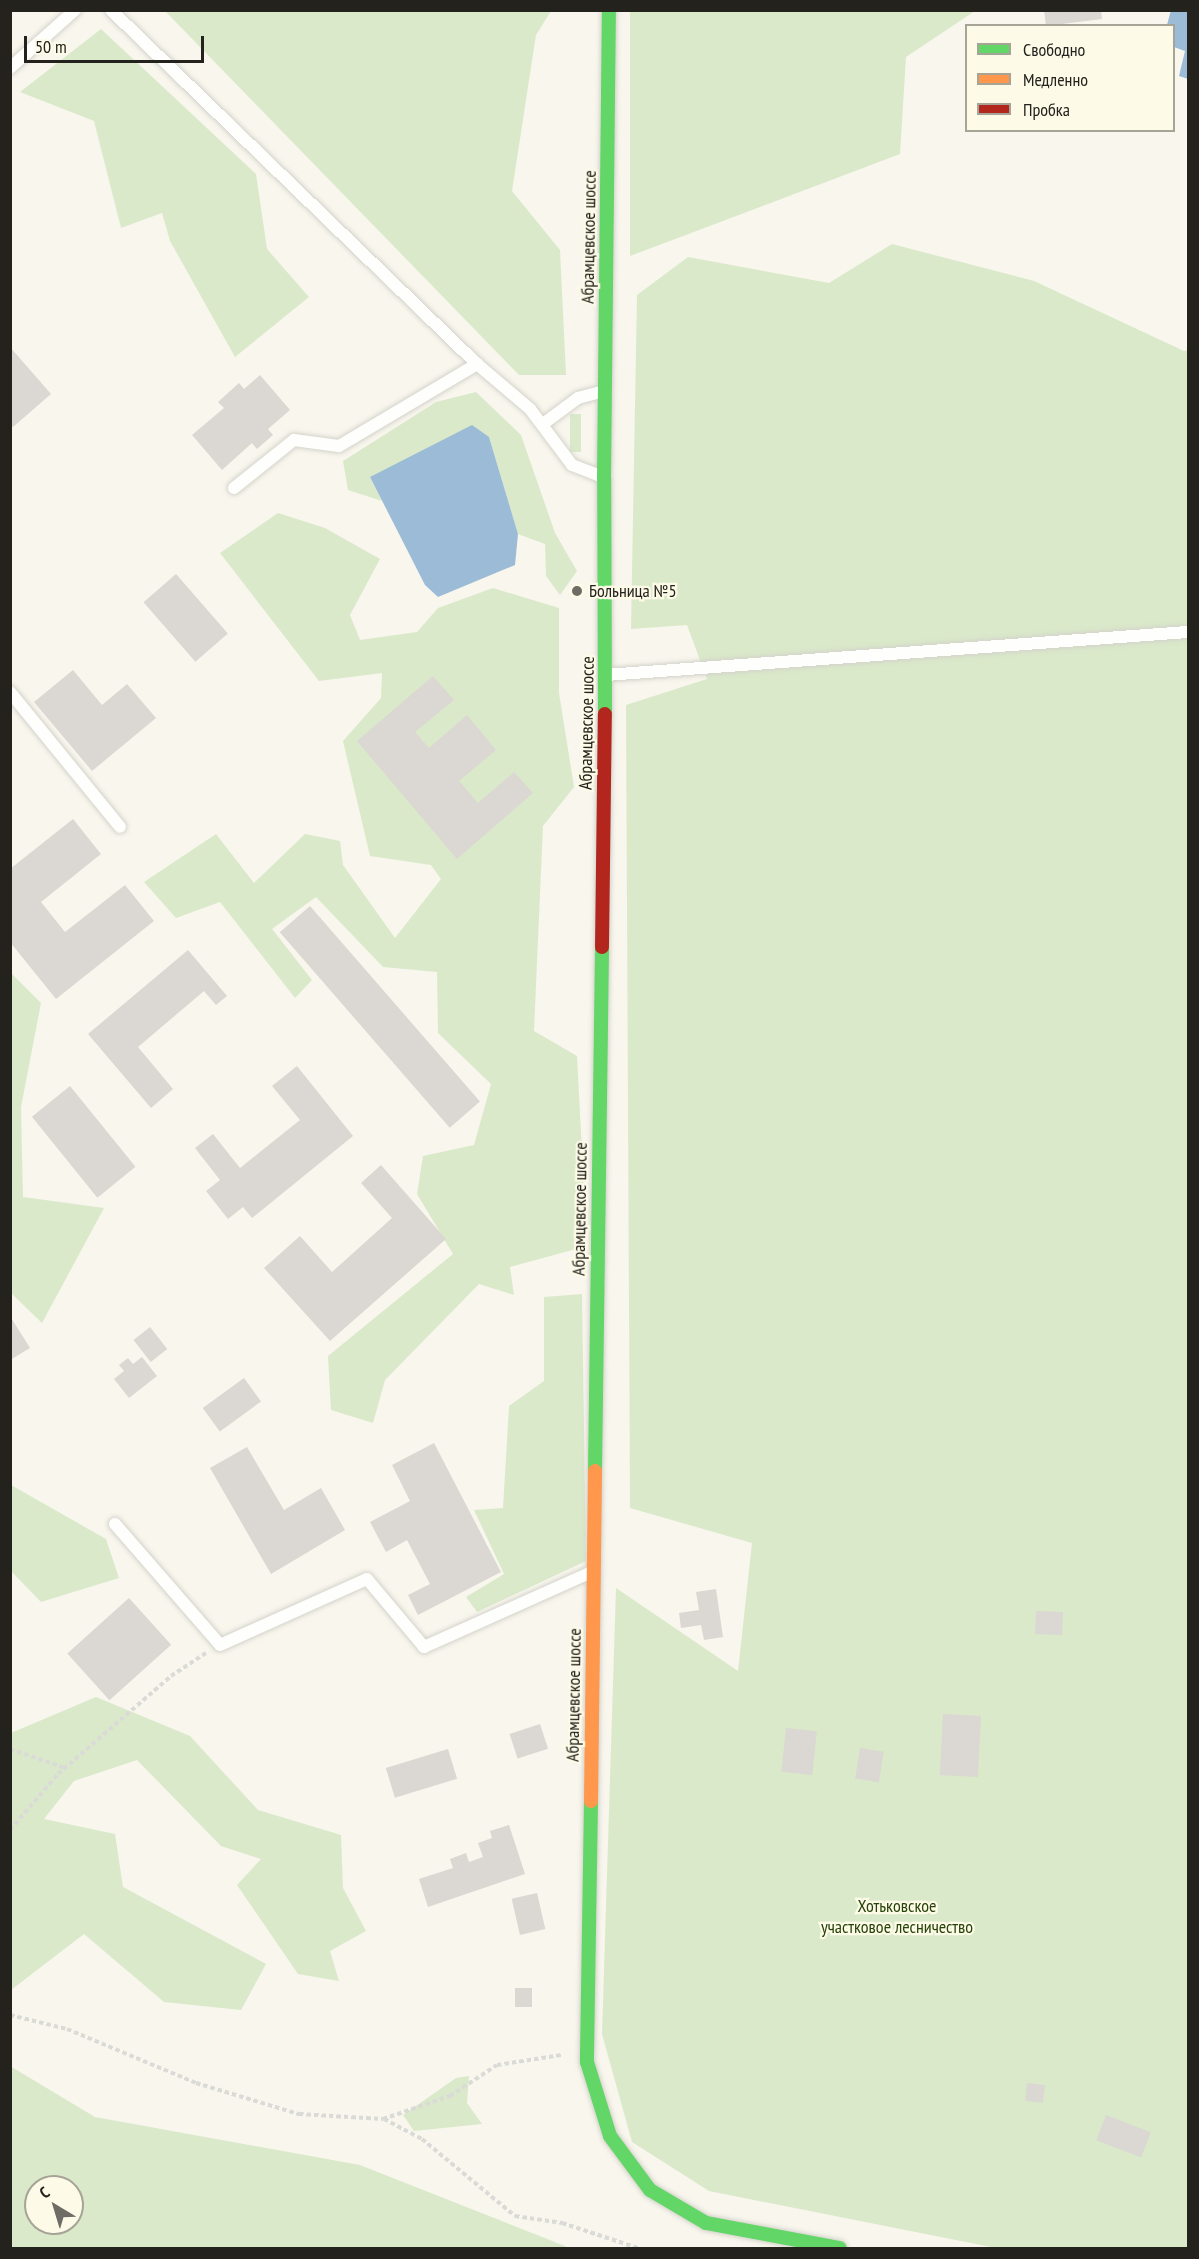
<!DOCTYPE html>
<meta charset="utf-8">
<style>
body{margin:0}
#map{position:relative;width:1199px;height:2259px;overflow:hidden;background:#f8f6ed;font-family:"PT Sans Narrow",sans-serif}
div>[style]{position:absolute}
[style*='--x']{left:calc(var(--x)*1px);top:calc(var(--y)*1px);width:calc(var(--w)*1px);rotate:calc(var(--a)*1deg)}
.green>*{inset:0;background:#dae9ca;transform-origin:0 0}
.water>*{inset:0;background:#9bbbd7}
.building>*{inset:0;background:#dbd7d2;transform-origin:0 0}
.path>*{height:4px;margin-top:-2px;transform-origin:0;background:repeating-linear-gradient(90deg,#dadad7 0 4.5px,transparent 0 7.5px)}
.roads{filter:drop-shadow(0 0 2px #d4d3cb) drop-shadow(0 0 2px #d4d3cb)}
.lane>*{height:12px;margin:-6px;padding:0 6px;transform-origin:6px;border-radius:6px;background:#fefefc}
.fast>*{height:14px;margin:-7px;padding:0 7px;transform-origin:7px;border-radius:7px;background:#63d668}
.slow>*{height:14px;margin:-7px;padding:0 7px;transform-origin:7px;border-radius:7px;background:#ff974d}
.jam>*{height:14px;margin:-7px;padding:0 7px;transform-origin:7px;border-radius:7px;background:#b3261e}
.dots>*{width:16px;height:16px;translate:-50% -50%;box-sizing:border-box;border:3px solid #fdfae8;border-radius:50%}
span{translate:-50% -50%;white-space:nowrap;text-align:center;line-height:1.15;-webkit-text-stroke:4.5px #fdfae8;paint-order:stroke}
.street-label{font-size:18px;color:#24221c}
.poi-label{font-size:18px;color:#24221c}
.left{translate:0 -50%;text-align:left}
.park-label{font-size:18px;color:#264308}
.frame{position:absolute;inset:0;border:12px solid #24221c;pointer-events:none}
.legend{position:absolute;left:965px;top:24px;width:210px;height:108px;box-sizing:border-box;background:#fdfae8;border:2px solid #a6a496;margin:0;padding:8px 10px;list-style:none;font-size:18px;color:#24221c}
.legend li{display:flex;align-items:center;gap:12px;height:30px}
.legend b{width:30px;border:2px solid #a6a496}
.north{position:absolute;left:24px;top:2175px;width:60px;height:60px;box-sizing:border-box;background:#fdfae8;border:2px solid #a6a496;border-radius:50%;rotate:322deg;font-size:16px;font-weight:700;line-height:24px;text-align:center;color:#24221c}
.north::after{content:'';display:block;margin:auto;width:21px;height:27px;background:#6e6c65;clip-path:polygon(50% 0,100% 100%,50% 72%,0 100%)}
.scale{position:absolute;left:24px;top:36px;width:180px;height:27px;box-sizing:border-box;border:3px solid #24221c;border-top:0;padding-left:8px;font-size:18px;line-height:21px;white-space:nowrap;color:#24221c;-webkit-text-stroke:4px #fdfae8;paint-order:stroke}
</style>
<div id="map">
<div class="green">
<i style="clip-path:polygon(165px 11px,551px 11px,536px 35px,512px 191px,560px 250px,566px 375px,519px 375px)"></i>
<i style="clip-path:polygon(630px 11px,630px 10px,975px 11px,906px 57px,900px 154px,630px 256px)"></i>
<i style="clip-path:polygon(101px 29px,256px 174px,267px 249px,309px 297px,235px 357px,170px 241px,162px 213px,121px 228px,94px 121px,20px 92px)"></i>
<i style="clip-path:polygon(892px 244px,1034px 281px,1184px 351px,1188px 350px,1188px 2248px,996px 2248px,709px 2191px,632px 2142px,602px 2034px,616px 1588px,738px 1671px,752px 1543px,630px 1508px,626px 705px,707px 679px,687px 625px,631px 629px,637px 295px,688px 257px,829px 283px)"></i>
<i style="clip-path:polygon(476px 392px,521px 435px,555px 533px,577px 571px,560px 595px,546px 576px,545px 544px,518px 534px,489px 437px,370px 477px,382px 501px,348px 490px,343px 461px,436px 402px)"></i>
<i style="left:570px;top:414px;width:11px;height:38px"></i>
<i style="clip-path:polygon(278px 513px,325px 528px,380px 559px,350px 615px,360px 640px,417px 632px,438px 608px,493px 588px,559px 608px,559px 693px,574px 787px,543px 826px,534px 1031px,577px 1056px,587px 1246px,510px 1267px,514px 1295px,479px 1284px,385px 1380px,373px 1423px,331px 1410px,328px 1356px,453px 1254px,417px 1194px,423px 1156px,474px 1145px,491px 1084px,438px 1033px,437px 972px,383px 967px,316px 897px,272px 929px,312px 980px,295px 998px,220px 902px,176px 918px,144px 882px,216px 834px,254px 883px,305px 834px,340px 841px,343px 865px,395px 938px,441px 879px,431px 865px,370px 856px,343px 741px,381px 698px,382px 673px,319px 681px,220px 553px)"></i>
<i style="clip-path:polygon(10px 972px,41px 1003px,21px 1107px,23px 1197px,104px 1208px,42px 1323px,11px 1293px)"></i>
<i style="clip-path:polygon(582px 1294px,586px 1561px,477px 1612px,466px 1597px,504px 1574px,474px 1510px,503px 1508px,509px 1406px,544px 1381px,544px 1297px)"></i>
<i style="clip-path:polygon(11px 1485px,106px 1539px,119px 1578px,41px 1602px,11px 1571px)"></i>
<i style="clip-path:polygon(96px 1697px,190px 1736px,258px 1810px,341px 1835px,343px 1888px,366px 1931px,330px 1951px,339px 1981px,298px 1974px,237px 1885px,261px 1859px,221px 1846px,137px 1760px,74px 1781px,44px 1819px,115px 1834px,123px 1887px,266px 1964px,241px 2010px,164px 2002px,84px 1934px,11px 1990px,11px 1733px)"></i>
<i style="clip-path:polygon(evenodd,10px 2066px,95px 2117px,360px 2165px,570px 2248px,11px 2248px,10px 2066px,36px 2187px,72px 2187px,72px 2223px,36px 2223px,36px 2187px)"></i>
<i style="clip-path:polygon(469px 2076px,467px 2103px,482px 2124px,414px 2131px,403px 2115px,456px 2078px)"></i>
</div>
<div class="water">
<i style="clip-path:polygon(1171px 10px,1188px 11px,1188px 79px,1179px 76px,1185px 51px,1174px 47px,1174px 26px,1167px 25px)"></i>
<i style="clip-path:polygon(472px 425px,489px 437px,518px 534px,515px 565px,438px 597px,425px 585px,370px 477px)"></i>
</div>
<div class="building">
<i style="clip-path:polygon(1044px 10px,1101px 10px,1102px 19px,1046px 26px)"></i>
<i style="clip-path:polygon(10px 347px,51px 394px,13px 427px,10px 424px)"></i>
<i style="clip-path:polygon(260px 375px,290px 410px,268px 429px,273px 435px,257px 449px,252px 443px,222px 470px,192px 435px,224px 408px,218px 402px,239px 383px,244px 389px)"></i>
<i style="left:176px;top:574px;width:79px;height:43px;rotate:49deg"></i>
<i style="clip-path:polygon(73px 670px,102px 705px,127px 684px,156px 718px,92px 771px,34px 702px)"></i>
<i style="clip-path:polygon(433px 676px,454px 700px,415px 732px,429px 748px,467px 715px,496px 750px,459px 781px,478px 803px,514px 772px,533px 793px,457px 859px,357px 741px)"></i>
<i style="clip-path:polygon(73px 819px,101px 854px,41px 902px,65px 932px,125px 885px,154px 921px,56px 999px,10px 942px,10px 869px)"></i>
<i style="left:310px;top:906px;width:259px;height:40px;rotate:49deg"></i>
<i style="clip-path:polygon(188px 950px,227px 996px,216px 1005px,204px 991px,138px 1047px,173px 1089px,151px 1108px,88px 1034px)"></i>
<i style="clip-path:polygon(297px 1066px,353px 1136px,252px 1218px,243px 1207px,228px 1219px,206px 1191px,220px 1180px,195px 1148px,213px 1134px,240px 1168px,300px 1120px,272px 1086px)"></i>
<i style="left:70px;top:1086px;width:104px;height:49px;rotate:51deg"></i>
<i style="clip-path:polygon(381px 1165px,446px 1239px,330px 1341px,264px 1268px,300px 1236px,332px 1272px,392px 1218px,361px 1183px)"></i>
<i style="clip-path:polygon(10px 1316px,30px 1348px,10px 1360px)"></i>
<i style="left:150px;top:1327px;width:28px;height:21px;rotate:52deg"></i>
<i style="clip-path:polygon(142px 1357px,157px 1376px,129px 1398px,114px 1379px,124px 1371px,119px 1365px,128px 1358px,133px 1364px)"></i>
<i style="left:244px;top:1378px;width:29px;height:51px;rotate:54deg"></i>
<i style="clip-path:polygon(434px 1443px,501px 1572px,418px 1615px,408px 1595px,430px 1584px,407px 1540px,386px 1552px,370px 1522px,410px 1501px,392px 1465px)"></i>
<i style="clip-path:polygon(247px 1447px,284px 1510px,321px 1488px,345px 1530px,271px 1574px,210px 1468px)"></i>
<i style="clip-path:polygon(716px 1589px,723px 1637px,704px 1640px,701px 1625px,681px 1628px,679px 1613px,699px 1610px,696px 1592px)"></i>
<i style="left:129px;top:1598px;width:63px;height:83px;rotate:48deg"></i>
<i style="left:1036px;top:1611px;width:27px;height:23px;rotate:2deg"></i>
<i style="left:943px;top:1714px;width:38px;height:61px;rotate:3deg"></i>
<i style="left:540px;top:1724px;width:26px;height:32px;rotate:72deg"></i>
<i style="left:786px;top:1728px;width:31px;height:44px;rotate:6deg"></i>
<i style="left:860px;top:1748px;width:24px;height:31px;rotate:9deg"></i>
<i style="left:448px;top:1749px;width:31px;height:65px;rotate:73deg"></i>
<i style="clip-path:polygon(509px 1825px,525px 1874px,428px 1907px,419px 1879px,453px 1868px,450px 1859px,466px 1853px,469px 1862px,483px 1857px,478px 1843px,492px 1838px,490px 1831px)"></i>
<i style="left:537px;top:1893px;width:37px;height:26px;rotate:77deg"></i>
<i style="left:515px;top:1988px;width:17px;height:19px"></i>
<i style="left:1027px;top:2083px;width:18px;height:18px;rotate:6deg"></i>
<i style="left:1106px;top:2115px;width:48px;height:27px;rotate:21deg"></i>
</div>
<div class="path">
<i style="--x:10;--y:1749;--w:58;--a:19.1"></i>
<i style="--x:10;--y:1830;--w:74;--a:-49.4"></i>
<i style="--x:58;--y:1774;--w:150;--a:-40.9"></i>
<i style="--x:171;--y:1676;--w:42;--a:-33.3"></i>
<i style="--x:10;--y:2015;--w:59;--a:13.8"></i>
<i style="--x:67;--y:2029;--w:140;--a:22.7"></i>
<i style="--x:196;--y:2083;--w:108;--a:16.8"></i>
<i style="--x:299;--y:2114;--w:84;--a:3.4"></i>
<i style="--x:383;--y:2119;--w:71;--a:-18.9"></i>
<i style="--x:450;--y:2096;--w:56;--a:-33.4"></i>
<i style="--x:497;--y:2065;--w:65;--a:-8.9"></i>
<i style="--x:384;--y:2119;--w:43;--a:27.8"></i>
<i style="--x:422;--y:2139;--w:121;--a:39.6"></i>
<i style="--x:515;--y:2216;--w:48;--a:8.5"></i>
<i style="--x:562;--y:2223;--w:80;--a:18.2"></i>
</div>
<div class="roads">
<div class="lane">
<i style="--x:111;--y:10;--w:509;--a:44.05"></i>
<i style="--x:477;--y:364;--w:70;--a:40.3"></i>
<i style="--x:530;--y:409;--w:70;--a:53.1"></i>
<i style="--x:572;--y:465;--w:33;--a:21"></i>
<i style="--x:10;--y:68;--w:87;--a:-41.7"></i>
<i style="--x:543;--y:424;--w:44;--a:-36.6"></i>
<i style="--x:578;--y:398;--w:27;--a:-15"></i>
<i style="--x:234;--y:488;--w:77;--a:-38.7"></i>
<i style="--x:294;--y:440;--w:45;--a:7.6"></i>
<i style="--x:339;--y:446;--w:161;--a:-30.7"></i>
<i style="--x:606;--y:675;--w:584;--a:-4.23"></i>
<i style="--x:10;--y:692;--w:174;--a:50.8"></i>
<i style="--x:115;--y:1524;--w:160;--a:49"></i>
<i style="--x:220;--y:1645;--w:161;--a:-24.2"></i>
<i style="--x:367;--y:1579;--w:89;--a:50"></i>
<i style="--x:424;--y:1647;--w:184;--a:-24.1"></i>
</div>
<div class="fast">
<i style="--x:605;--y:714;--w:236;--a:-90.2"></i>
<i style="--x:604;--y:478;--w:468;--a:-89.4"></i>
<i style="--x:595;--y:1471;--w:524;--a:-89.23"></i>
<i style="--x:591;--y:1801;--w:261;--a:90.9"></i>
<i style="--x:587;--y:2062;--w:77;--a:72.7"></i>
<i style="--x:610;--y:2136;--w:67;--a:53.5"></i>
<i style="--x:650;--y:2190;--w:65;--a:30.5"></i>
<i style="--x:706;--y:2223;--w:136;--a:10.6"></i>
</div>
<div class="slow">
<i style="--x:591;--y:1801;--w:330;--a:-89.3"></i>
</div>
<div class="jam">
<i style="--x:602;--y:947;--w:233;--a:-89.3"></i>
</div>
</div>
<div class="dots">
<i style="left:577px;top:591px;background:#6e6c65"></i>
</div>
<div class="street-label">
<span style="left:589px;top:237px;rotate:-89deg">Абрамцевское шоссе</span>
<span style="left:587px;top:723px;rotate:-89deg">Абрамцевское шоссе</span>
<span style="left:580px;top:1209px;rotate:-89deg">Абрамцевское шоссе</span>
<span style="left:574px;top:1695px;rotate:-89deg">Абрамцевское шоссе</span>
</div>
<div class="poi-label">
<span class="left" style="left:589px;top:591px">Больница №5</span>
</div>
<div class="park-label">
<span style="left:897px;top:1917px">Хотьковское<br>участковое лесничество</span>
</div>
<div class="frame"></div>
<ul class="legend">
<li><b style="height:8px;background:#63d668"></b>Свободно</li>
<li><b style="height:8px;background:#ff974d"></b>Медленно</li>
<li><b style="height:8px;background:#b3261e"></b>Пробка</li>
</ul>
<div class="north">С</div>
<div class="scale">50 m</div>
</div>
